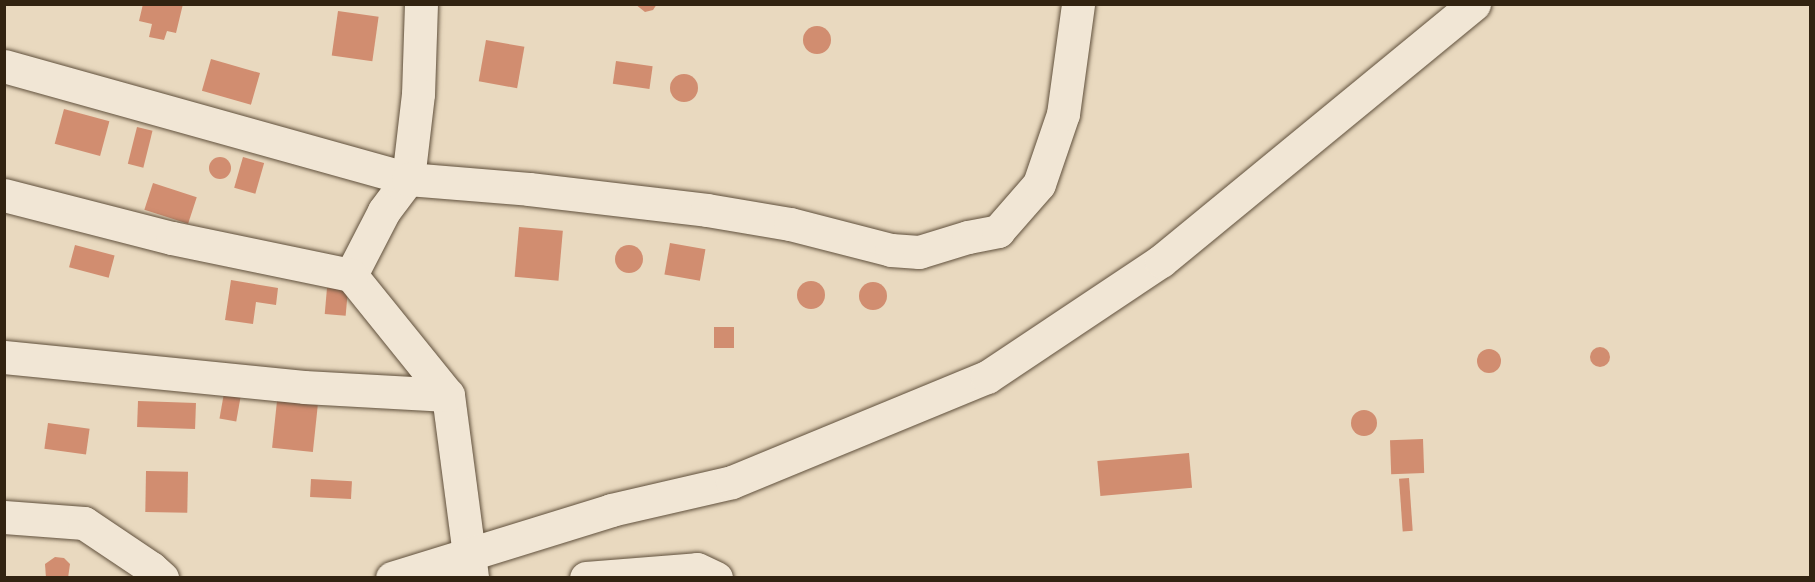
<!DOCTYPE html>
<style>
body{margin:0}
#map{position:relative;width:1815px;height:582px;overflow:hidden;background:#e9d9bf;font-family:"IM FELL English",serif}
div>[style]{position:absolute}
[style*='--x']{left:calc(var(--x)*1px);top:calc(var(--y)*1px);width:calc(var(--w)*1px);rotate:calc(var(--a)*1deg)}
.building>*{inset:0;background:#d18d70;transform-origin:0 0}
.round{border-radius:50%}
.roads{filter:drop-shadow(0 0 2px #60503c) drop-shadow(0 0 2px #60503c)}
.minor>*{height:33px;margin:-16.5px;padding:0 16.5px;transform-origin:16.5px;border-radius:16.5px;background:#f1e6d5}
span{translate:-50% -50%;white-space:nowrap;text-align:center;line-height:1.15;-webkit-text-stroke:6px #f1e6d5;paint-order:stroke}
.frame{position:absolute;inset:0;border:6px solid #322311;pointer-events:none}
</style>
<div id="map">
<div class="building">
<i style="clip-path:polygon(143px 4px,183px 4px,176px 33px,167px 31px,164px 40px,149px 37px,152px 24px,139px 21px)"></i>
<i style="clip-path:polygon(635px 4px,657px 4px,653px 10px,645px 12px)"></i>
<i style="left:338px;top:11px;width:41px;height:45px;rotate:8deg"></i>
<i class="round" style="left:803px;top:26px;width:28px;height:28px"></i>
<i style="left:486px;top:40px;width:39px;height:42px;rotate:10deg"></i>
<i style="left:211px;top:59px;width:51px;height:33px;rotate:16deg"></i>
<i style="left:616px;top:61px;width:37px;height:23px;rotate:8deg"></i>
<i class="round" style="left:670px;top:74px;width:28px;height:28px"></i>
<i style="left:64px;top:109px;width:47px;height:36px;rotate:15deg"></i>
<i style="left:137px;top:127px;width:16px;height:38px;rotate:14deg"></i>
<i class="round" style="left:209px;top:157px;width:22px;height:22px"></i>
<i style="left:243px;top:157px;width:22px;height:32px;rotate:16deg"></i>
<i style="left:153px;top:183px;width:46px;height:28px;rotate:18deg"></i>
<i style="left:519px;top:227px;width:44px;height:50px;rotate:5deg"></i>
<i style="left:670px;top:243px;width:36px;height:32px;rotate:10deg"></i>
<i style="left:75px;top:245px;width:41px;height:23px;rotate:15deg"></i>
<i class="round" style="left:615px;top:245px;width:28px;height:28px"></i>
<i style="clip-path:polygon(231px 280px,278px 288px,276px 305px,256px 302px,253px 324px,225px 320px)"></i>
<i class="round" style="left:797px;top:281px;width:28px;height:28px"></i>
<i class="round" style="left:859px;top:282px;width:28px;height:28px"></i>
<i style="left:327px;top:288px;width:21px;height:26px;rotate:5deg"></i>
<i style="left:714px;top:327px;width:20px;height:21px"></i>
<i class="round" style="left:1590px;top:347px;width:20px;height:20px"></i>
<i class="round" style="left:1477px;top:349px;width:24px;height:24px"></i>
<i style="left:224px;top:393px;width:17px;height:26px;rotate:10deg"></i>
<i style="left:138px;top:401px;width:58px;height:26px;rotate:2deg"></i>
<i style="left:277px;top:401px;width:41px;height:47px;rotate:6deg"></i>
<i class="round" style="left:1351px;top:410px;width:26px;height:26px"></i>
<i style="left:48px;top:423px;width:42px;height:26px;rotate:8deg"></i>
<i style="left:1423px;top:439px;width:34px;height:33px;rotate:88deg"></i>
<i style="left:1189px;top:453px;width:35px;height:92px;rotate:85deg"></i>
<i style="left:146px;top:471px;width:42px;height:41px;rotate:1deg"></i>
<i style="left:1409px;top:478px;width:53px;height:10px;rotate:86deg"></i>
<i style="left:311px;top:479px;width:41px;height:18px;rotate:3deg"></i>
<i style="clip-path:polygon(55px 557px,64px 558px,70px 564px,68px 578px,46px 578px,45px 564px)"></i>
</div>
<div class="roads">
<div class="minor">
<i style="--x:421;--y:4;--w:90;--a:91.9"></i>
<i style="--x:418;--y:94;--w:86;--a:96.7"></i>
<i style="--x:408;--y:179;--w:40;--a:127"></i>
<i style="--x:384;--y:211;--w:72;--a:117.3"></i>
<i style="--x:351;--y:275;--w:154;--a:51.1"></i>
<i style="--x:448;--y:395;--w:185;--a:82.5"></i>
<i style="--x:4;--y:66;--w:420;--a:15.6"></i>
<i style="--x:408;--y:179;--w:121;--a:4.7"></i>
<i style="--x:529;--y:189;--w:179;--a:6.7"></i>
<i style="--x:707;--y:210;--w:84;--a:9.6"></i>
<i style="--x:790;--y:224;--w:104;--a:14.4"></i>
<i style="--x:891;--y:250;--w:28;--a:4"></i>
<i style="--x:919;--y:252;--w:51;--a:-17"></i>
<i style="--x:968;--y:237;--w:31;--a:-11"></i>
<i style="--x:998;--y:231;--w:62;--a:-48.9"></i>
<i style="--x:1039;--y:184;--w:74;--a:-71.1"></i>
<i style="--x:1063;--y:114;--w:111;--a:-82.2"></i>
<i style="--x:4;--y:195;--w:173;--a:14.4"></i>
<i style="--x:172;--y:238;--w:183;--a:11.7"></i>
<i style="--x:4;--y:357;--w:301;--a:5.7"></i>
<i style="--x:304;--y:387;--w:144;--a:3.2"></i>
<i style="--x:4;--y:517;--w:80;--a:4.3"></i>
<i style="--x:84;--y:523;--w:81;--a:33.9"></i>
<i style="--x:151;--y:568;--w:15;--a:42"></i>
<i style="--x:392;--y:578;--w:229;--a:-17.2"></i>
<i style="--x:611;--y:510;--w:124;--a:-13"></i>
<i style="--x:732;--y:482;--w:276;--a:-22.4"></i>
<i style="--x:987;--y:377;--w:209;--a:-33.7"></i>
<i style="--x:1161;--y:261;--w:405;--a:-39.4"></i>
<i style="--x:586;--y:578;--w:111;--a:-4.6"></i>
<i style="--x:697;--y:569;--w:21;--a:25"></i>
</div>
</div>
<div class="frame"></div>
</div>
